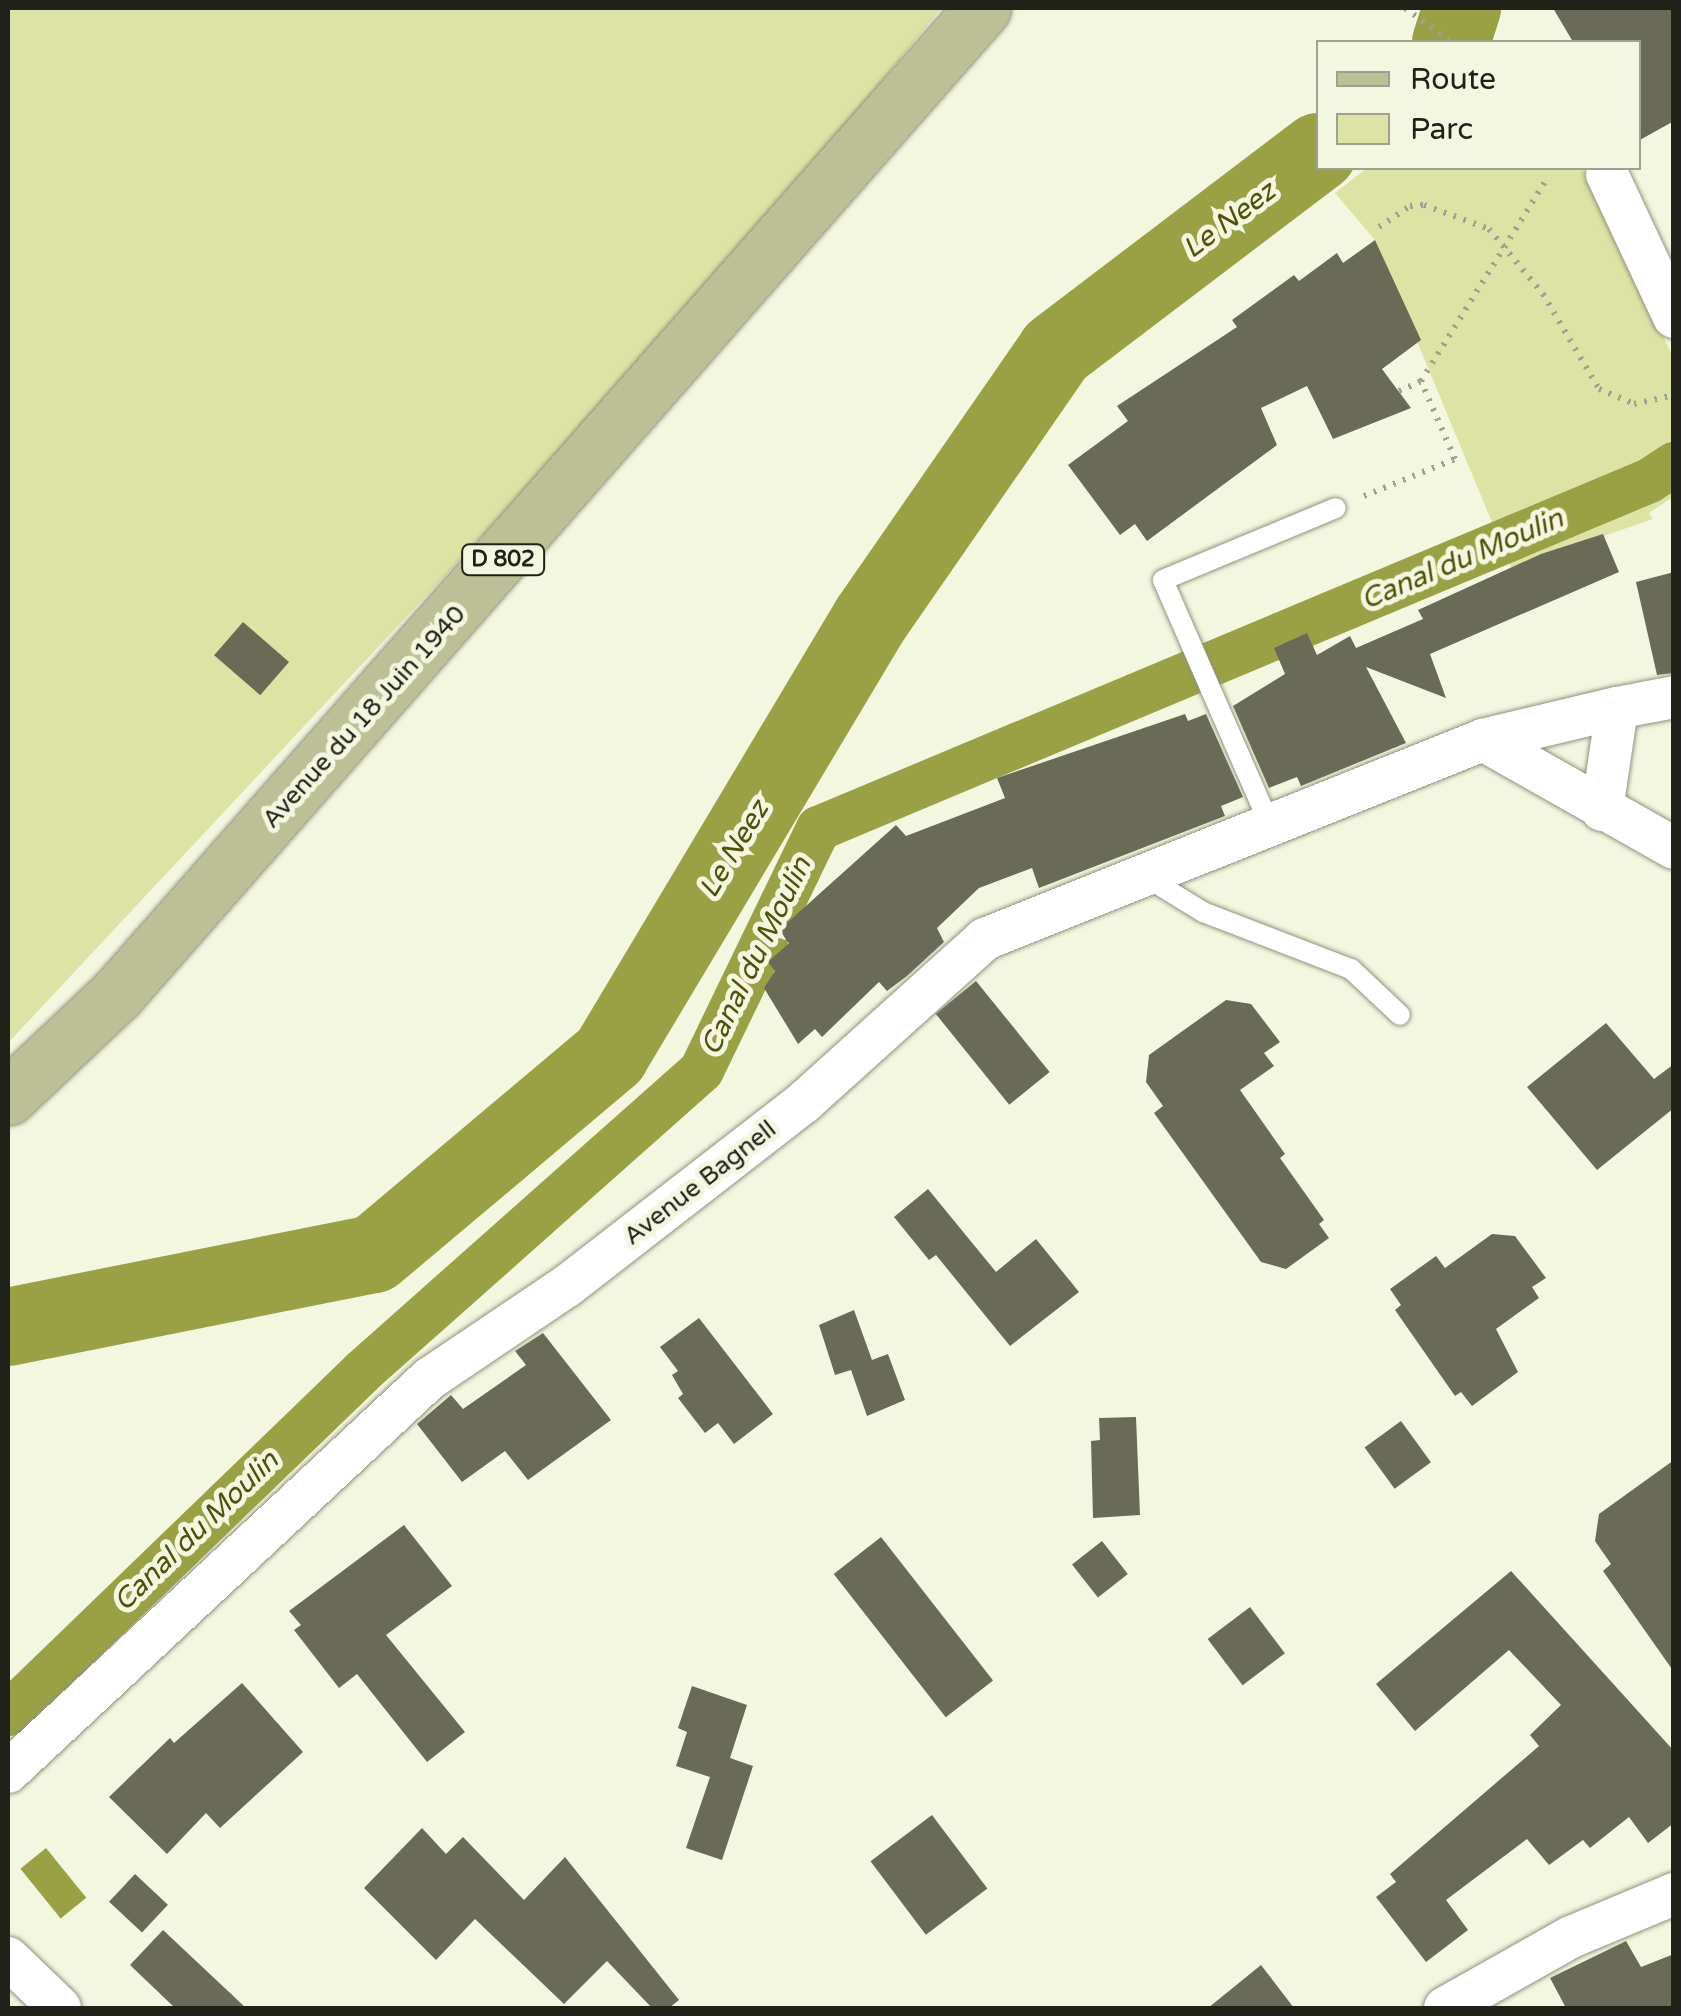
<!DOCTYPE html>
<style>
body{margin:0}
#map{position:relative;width:1681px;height:2016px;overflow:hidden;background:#f4f7e0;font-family:"Varela Round",sans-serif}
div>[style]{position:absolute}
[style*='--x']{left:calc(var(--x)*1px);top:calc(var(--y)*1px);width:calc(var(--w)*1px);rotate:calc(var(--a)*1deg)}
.green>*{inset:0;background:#dde3a5}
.water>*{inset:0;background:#9aa144;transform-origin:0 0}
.canal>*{height:45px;margin:-22.5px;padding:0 22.5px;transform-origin:22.5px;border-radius:22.5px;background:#9aa144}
.river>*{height:78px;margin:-39px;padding:0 39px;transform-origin:39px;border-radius:39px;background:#9aa144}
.building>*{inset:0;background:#696b57;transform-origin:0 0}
.path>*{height:6px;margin-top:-3px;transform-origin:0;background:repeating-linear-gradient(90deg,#9fa290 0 2.5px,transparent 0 10.5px)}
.roads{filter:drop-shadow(0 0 2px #90927d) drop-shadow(0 0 2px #90927d)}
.lane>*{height:20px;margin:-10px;padding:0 10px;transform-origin:10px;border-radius:10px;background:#fff}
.street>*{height:42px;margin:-21px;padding:0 21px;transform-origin:21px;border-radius:21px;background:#fff}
.primary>*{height:55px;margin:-27.5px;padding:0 27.5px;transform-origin:27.5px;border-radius:27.5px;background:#bdc097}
span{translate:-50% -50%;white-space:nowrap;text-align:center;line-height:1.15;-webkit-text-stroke:10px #f4f7e0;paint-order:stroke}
.shield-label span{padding:2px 8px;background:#f4f7e0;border:2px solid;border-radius:8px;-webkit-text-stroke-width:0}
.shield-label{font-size:22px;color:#202118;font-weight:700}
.street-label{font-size:25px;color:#202118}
.water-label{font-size:28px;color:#4e520a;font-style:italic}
.frame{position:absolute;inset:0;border:10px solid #202118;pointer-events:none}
.legend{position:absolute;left:1316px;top:40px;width:325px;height:130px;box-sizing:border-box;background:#f4f7e0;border:2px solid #9fa190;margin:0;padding:12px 18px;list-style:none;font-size:30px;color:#202118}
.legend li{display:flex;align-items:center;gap:20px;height:50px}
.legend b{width:50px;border:2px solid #9fa190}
</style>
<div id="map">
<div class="green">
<i style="clip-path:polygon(8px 8px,941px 8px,722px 279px,8px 1043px)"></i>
<i style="clip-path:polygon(1367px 168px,1582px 168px,1673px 357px,1673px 497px,1649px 513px,1653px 519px,1511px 568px,1375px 240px,1335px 193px)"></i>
</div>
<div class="water">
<i style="left:46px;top:1848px;width:64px;height:33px;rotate:51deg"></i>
</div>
<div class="canal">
<i style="--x:8;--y:1713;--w:492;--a:-44"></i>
<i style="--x:362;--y:1371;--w:453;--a:-41.6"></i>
<i style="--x:701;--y:1070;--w:269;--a:-64.2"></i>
<i style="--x:818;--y:828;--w:901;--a:-22.72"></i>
<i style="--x:1649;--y:480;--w:30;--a:-33"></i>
</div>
<div class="river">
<i style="--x:1451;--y:42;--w:36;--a:-72"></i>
<i style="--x:8;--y:1327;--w:373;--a:-11.3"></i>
<i style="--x:374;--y:1254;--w:309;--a:-40.1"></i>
<i style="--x:610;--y:1055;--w:507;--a:-59.13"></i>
<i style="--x:870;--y:620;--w:327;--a:-55.3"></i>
<i style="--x:1056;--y:351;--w:329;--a:-37.2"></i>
</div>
<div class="building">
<i style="clip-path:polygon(1553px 8px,1674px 8px,1674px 121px,1638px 141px,1638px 42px,1573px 42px)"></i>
<i style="clip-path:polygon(1375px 240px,1421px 340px,1382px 369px,1411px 408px,1333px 439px,1307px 386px,1261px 408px,1277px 445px,1147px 541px,1135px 524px,1120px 535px,1068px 465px,1128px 421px,1117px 406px,1237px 327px,1232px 320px,1294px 275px,1299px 281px,1337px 253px,1343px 263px)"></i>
<i style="clip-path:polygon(1603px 534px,1619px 572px,1430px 654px,1446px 698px,1366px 667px,1406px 743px,1301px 786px,1297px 777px,1269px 788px,1233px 706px,1285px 674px,1274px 648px,1307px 633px,1317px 655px,1350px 636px,1356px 648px,1423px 619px,1418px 610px,1541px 554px)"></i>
<i style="clip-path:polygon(1674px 572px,1674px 673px,1657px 675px,1636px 582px)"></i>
<i style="left:243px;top:622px;width:61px;height:44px;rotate:41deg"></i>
<i style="clip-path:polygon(1185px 714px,1188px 721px,1206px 714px,1243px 797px,1221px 806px,1225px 816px,1039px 888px,1032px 868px,979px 888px,937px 928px,944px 942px,907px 976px,887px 991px,879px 982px,822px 1037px,815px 1029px,798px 1044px,764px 988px,775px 971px,768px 962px,789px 943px,778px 931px,896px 825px,906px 836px,1005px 798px,997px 778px)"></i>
<i style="left:976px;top:981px;width:117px;height:52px;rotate:51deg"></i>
<i style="clip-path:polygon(1226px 1000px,1251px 1004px,1280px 1042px,1264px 1053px,1274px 1066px,1240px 1090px,1285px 1154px,1280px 1158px,1324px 1220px,1319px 1224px,1329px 1238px,1286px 1269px,1261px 1262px,1154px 1113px,1163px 1106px,1146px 1082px,1149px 1055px)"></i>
<i style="clip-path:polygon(1606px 1023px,1654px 1079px,1674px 1064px,1674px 1108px,1597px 1170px,1527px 1087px)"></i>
<i style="clip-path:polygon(928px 1189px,996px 1272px,1036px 1239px,1079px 1292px,1010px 1346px,936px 1255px,929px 1260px,894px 1217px)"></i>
<i style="clip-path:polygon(1492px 1234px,1515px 1236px,1546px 1278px,1532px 1287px,1539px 1298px,1496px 1329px,1518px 1372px,1472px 1406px,1461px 1392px,1455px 1396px,1395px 1310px,1401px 1305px,1390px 1289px,1436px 1256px,1445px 1268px)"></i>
<i style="clip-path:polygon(854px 1310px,872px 1360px,888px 1354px,905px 1400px,867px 1416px,851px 1370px,835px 1375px,819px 1325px)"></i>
<i style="clip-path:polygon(699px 1318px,773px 1414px,734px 1444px,718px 1423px,705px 1433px,678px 1398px,683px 1394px,672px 1375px,678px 1371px,660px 1347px)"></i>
<i style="clip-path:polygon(543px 1333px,611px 1420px,528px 1480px,505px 1451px,462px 1482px,417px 1424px,451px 1395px,463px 1409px,526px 1365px,515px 1351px)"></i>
<i style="clip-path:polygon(1136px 1417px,1140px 1515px,1093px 1518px,1091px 1441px,1100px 1440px,1099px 1418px)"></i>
<i style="left:1401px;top:1421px;width:51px;height:45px;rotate:54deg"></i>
<i style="clip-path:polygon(1674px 1460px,1674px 1672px,1603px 1571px,1611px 1564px,1595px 1541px,1599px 1514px)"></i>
<i style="clip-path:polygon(404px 1525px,452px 1586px,386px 1635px,465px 1732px,427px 1762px,357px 1674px,339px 1688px,294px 1630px,301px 1625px,289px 1611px)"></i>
<i style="left:881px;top:1537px;width:182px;height:60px;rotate:52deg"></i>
<i style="left:1102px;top:1541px;width:42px;height:38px;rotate:52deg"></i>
<i style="clip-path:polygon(1511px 1571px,1674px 1751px,1674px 1823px,1648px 1843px,1629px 1817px,1590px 1848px,1583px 1840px,1549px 1865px,1527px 1839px,1446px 1900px,1468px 1930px,1426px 1962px,1376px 1897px,1396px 1882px,1390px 1874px,1539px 1746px,1530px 1735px,1561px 1705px,1509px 1650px,1415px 1731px,1376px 1684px)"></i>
<i style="left:1250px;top:1607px;width:58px;height:53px;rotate:53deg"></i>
<i style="clip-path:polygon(242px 1683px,303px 1752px,220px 1828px,206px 1813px,167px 1854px,109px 1797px,170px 1738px,174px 1743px)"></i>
<i style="clip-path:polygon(692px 1686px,747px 1705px,730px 1758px,753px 1766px,722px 1860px,686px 1848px,710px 1777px,676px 1766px,687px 1732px,678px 1728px)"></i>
<i style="left:932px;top:1815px;width:92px;height:77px;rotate:53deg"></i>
<i style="clip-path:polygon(422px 1828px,446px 1854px,463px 1837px,524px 1900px,565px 1857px,679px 2000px,669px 2008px,652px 2008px,607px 1961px,564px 2004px,475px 1919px,436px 1960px,364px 1888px)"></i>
<i style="left:135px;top:1874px;width:45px;height:38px;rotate:43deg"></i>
<i style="clip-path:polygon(163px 1930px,246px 2008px,175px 2008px,130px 1965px)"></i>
<i style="clip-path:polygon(1626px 1941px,1641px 1967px,1674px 1954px,1674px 2008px,1566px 2008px,1550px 1978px)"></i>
<i style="clip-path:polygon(1261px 1965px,1294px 2008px,1208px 2008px)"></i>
</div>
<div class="path">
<i style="--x:1405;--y:8;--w:57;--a:36.5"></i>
<i style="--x:1379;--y:227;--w:37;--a:-34"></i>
<i style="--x:1410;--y:206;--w:14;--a:-4"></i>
<i style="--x:1424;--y:205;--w:69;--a:20.3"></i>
<i style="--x:1489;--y:229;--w:85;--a:50.3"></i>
<i style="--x:1543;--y:294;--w:110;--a:59.5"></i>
<i style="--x:1599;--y:389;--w:38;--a:23"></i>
<i style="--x:1634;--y:404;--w:41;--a:-12.7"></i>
<i style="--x:1399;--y:391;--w:24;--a:-24"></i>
<i style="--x:1421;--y:381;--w:240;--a:-58.1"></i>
<i style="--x:1364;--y:496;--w:98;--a:-22.1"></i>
<i style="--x:1455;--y:459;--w:85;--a:-113.6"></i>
</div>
<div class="roads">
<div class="lane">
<i style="--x:1270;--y:825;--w:267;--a:-113.6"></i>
<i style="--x:1163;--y:580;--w:187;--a:-22.6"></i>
<i style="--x:1146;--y:877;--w:67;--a:31.6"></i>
<i style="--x:1203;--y:912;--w:159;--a:21.1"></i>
<i style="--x:1351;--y:969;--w:67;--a:43.2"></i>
</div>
<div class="street">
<i style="--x:1607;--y:174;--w:158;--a:64.9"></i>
<i style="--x:1617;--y:708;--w:138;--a:166.6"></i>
<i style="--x:1483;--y:740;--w:219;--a:29.5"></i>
<i style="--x:1602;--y:810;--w:103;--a:-81.6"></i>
<i style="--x:1617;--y:708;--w:58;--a:-10.9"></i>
<i style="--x:8;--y:1772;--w:576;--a:-43.03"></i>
<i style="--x:429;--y:1379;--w:166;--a:-34"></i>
<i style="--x:567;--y:1286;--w:300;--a:-37.8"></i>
<i style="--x:804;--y:1102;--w:244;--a:-42"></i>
<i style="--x:985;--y:939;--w:536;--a:-21.78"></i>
<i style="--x:8;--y:1958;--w:72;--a:43.9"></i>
<i style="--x:1445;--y:2008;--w:145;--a:-29.4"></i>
<i style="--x:1571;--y:1937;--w:112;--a:-22.7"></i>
</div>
<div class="primary">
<i style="--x:8;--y:1097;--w:150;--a:-43.4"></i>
<i style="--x:117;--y:994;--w:1312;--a:-48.71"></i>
</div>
</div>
<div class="shield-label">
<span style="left:503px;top:560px">D 802</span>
</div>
<div class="street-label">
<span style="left:364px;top:717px;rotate:-48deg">Avenue du 18 Juin 1940</span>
<span style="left:700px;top:1183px;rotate:-38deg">Avenue Bagnell</span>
</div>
<div class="water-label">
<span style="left:1229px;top:220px;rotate:-37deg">Le Neez</span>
<span style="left:1462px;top:559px;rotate:-23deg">Canal du Moulin</span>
<span style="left:734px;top:849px;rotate:-59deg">Le Neez</span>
<span style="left:756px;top:956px;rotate:-64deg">Canal du Moulin</span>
<span style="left:196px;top:1531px;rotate:-44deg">Canal du Moulin</span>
</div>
<div class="frame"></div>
<ul class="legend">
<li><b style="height:12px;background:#bdc097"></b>Route</li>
<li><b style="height:28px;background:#dde3a5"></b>Parc</li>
</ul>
</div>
